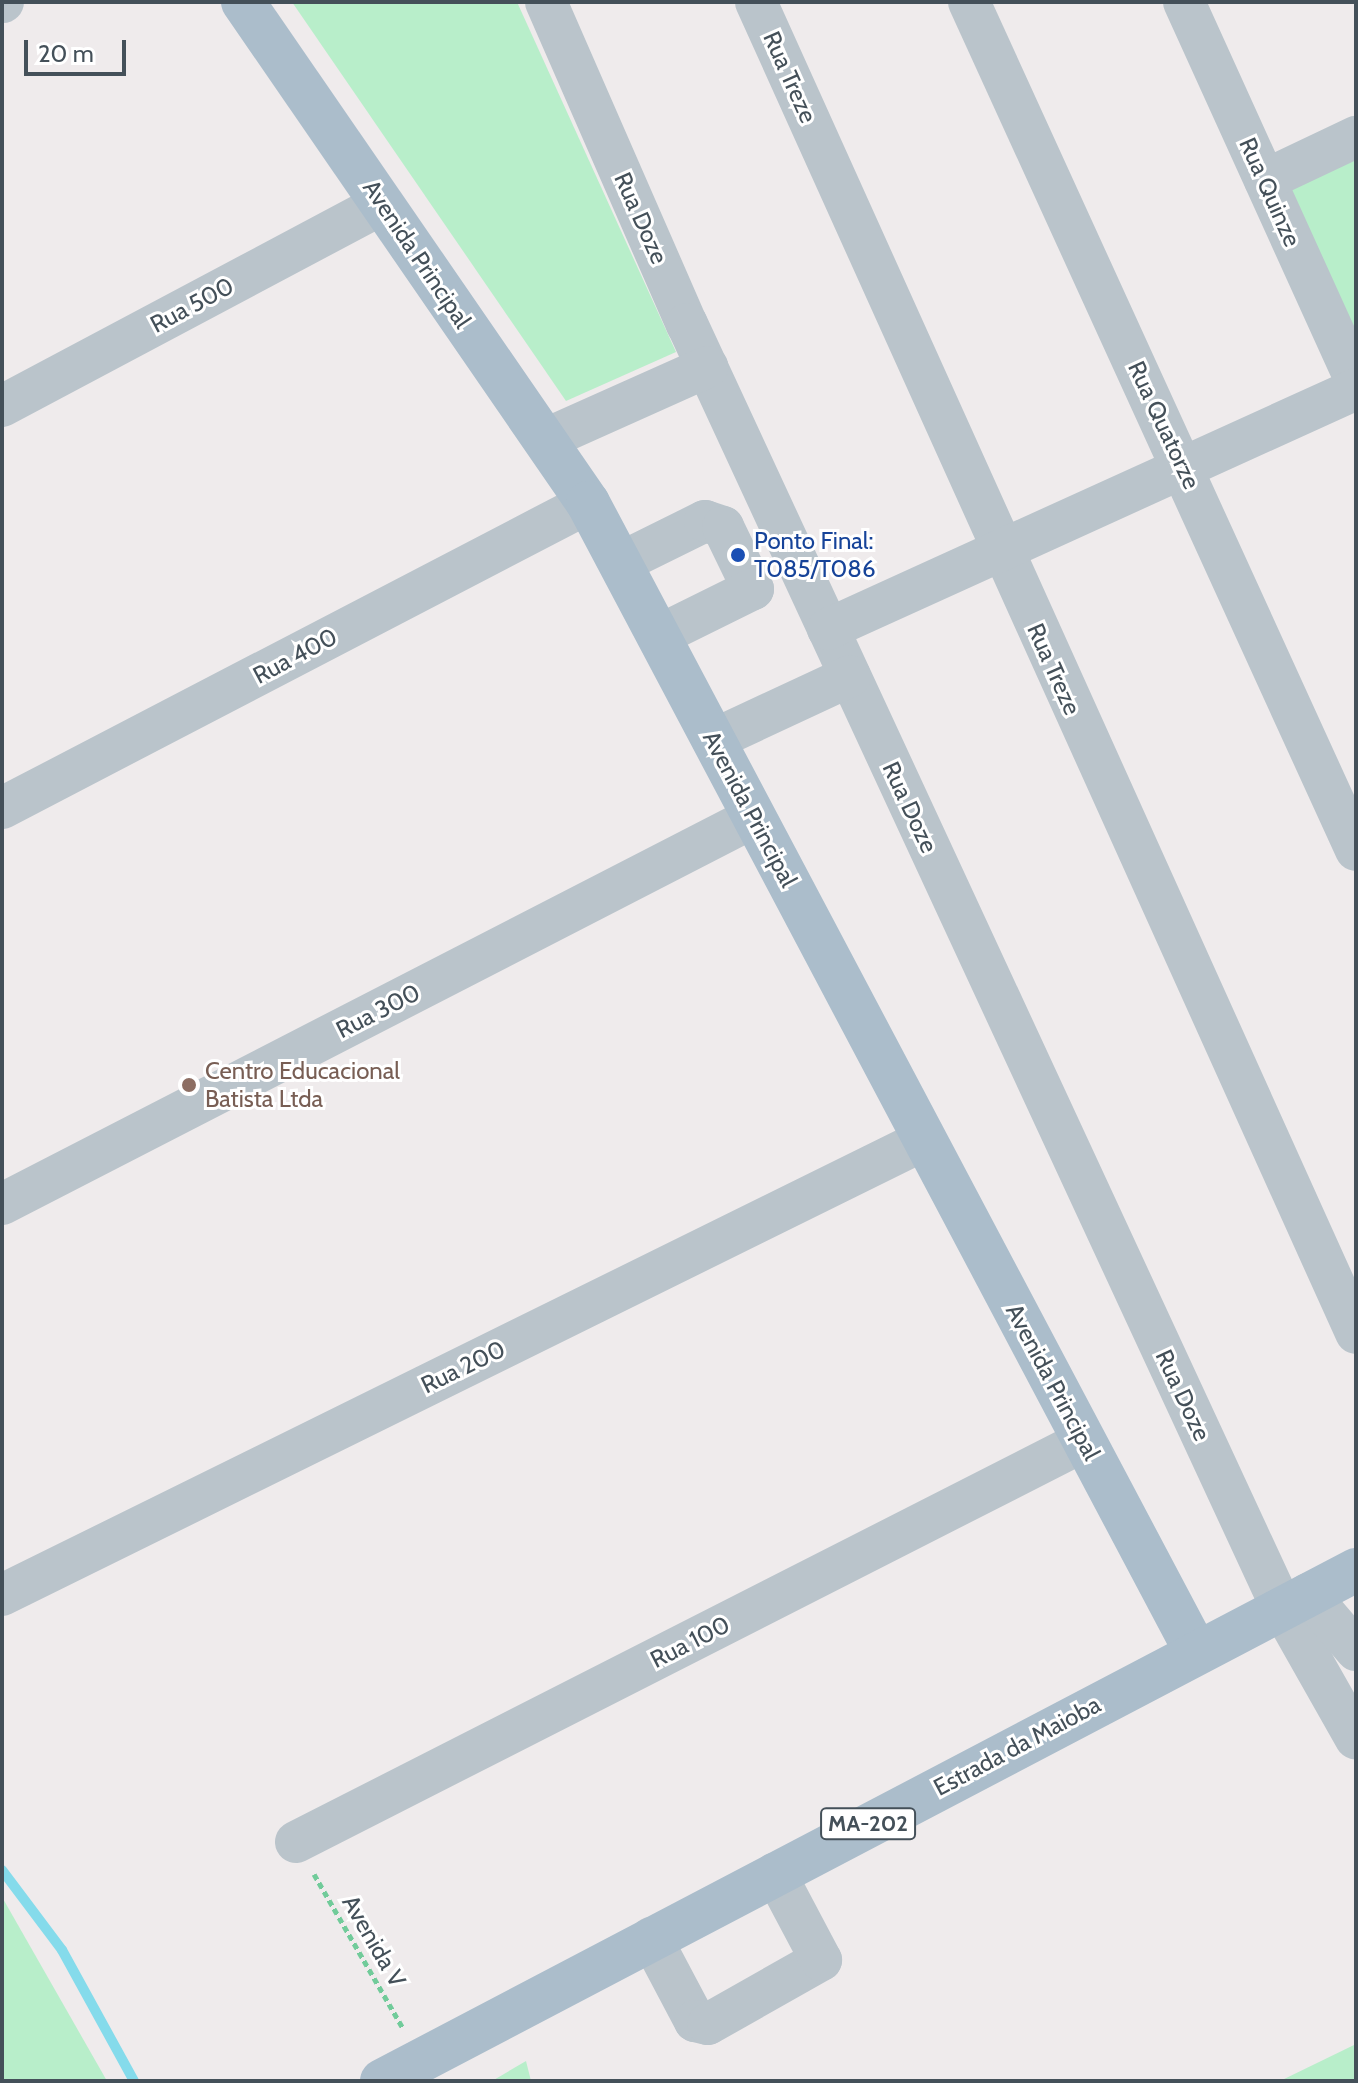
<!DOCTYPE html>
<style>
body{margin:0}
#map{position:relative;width:1358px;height:2083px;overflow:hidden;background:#efebec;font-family:Cabin,sans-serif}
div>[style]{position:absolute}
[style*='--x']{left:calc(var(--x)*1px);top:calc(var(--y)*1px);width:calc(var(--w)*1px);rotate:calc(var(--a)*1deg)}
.green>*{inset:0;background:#b8eeca}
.stream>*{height:10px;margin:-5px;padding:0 5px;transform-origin:5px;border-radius:5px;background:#85dbeb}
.path>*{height:5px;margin-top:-2.5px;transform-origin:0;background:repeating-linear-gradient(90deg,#71cb9a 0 6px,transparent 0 10px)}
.minor>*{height:42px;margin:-21px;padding:0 21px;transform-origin:21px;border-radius:21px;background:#bac4cb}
.major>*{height:44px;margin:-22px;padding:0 22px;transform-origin:22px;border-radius:22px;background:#abbdcb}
.dots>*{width:22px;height:22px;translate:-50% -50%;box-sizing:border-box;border:4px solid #fff;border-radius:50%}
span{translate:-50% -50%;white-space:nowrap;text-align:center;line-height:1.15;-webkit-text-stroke:6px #fff;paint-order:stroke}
.shield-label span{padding:2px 6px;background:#fff;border:2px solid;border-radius:6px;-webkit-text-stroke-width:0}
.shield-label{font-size:22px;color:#445059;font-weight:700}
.street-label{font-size:24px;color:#445059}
.transit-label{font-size:24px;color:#164399}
.left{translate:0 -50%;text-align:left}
.education-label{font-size:24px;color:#785e54}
.frame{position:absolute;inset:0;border:4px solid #445059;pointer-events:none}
.scale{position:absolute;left:24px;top:40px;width:102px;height:36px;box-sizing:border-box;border:4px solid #445059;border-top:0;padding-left:10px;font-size:24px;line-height:28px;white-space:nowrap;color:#445059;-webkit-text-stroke:6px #fff;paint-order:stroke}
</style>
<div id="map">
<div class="green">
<i style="clip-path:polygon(292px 2px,517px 2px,676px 352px,566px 401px)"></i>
<i style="clip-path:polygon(1356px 157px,1356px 339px,1288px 189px)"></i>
<i style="clip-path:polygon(2px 1897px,107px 2081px,2px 2081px)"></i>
<i style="clip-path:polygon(1354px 2045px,1356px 2081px,1280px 2081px)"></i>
<i style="clip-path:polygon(526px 2061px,531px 2081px,492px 2081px)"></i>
</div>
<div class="stream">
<i style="--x:2;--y:1870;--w:100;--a:53.1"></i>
<i style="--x:62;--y:1950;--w:149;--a:61.2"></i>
</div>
<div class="path">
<i style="--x:314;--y:1874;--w:178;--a:60"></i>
</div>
<div class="minor">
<i style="--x:2;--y:2;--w:1;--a:0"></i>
<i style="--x:546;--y:2;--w:352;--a:66.4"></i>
<i style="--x:687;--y:324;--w:1415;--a:65.14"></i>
<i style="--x:1282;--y:1608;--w:150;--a:60.5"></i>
<i style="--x:756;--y:2;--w:1460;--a:65.73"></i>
<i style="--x:969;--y:2;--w:932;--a:65.47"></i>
<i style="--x:1184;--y:2;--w:416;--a:65.6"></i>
<i style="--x:1265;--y:180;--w:101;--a:-25.3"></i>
<i style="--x:2;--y:406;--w:430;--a:-28"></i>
<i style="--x:544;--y:440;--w:179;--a:-24.1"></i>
<i style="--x:620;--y:563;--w:95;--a:-26.3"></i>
<i style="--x:705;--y:521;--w:19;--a:18"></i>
<i style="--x:723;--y:527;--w:69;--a:64.2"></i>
<i style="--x:753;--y:589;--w:106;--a:153.7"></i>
<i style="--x:828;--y:629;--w:580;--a:-24.44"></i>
<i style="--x:713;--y:740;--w:151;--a:-25"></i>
<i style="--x:2;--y:808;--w:661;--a:-27.5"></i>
<i style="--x:2;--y:1204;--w:846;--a:-27.23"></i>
<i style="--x:1308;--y:1594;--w:74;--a:49.4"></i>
<i style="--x:2;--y:1595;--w:1028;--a:-26.27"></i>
<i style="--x:296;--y:1842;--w:884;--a:-26.97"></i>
<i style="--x:651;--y:1938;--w:94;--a:62.1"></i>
<i style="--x:695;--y:2021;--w:13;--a:13"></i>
<i style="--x:708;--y:2024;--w:130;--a:-29.5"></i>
<i style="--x:821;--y:1960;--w:98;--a:-117.9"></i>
</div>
<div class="major">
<i style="--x:243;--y:2;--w:608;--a:55.45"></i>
<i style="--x:588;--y:503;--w:1300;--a:62.11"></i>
<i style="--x:382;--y:2081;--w:1100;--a:-27.68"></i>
</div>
<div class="dots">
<i style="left:738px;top:555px;background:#1a4fb4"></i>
<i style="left:189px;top:1085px;background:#8d6e63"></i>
</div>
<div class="shield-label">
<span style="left:868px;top:1824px">MA-202</span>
</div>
<div class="street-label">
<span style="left:790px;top:77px;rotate:66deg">Rua Treze</span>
<span style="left:1270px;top:192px;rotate:66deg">Rua Quinze</span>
<span style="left:641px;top:218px;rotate:66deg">Rua Doze</span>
<span style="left:417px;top:254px;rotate:56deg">Avenida Principal</span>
<span style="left:192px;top:305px;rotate:-28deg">Rua 500</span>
<span style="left:1164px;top:425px;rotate:65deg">Rua Quatorze</span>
<span style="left:295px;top:656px;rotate:-28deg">Rua 400</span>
<span style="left:1054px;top:669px;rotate:66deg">Rua Treze</span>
<span style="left:910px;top:807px;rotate:65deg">Rua Doze</span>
<span style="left:750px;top:809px;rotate:62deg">Avenida Principal</span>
<span style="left:378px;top:1011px;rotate:-27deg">Rua 300</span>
<span style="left:463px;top:1367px;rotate:-26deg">Rua 200</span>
<span style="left:1053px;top:1382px;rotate:62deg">Avenida Principal</span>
<span style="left:1183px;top:1395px;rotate:65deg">Rua Doze</span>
<span style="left:690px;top:1642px;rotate:-27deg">Rua 100</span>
<span style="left:1017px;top:1746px;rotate:-28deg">Estrada da Maioba</span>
<span style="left:374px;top:1941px;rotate:60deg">Avenida V</span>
</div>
<div class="transit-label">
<span class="left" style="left:754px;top:555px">Ponto Final:<br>T085/T086</span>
</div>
<div class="education-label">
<span class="left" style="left:205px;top:1085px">Centro Educacional<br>Batista Ltda</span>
</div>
<div class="frame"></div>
<div class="scale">20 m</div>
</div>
